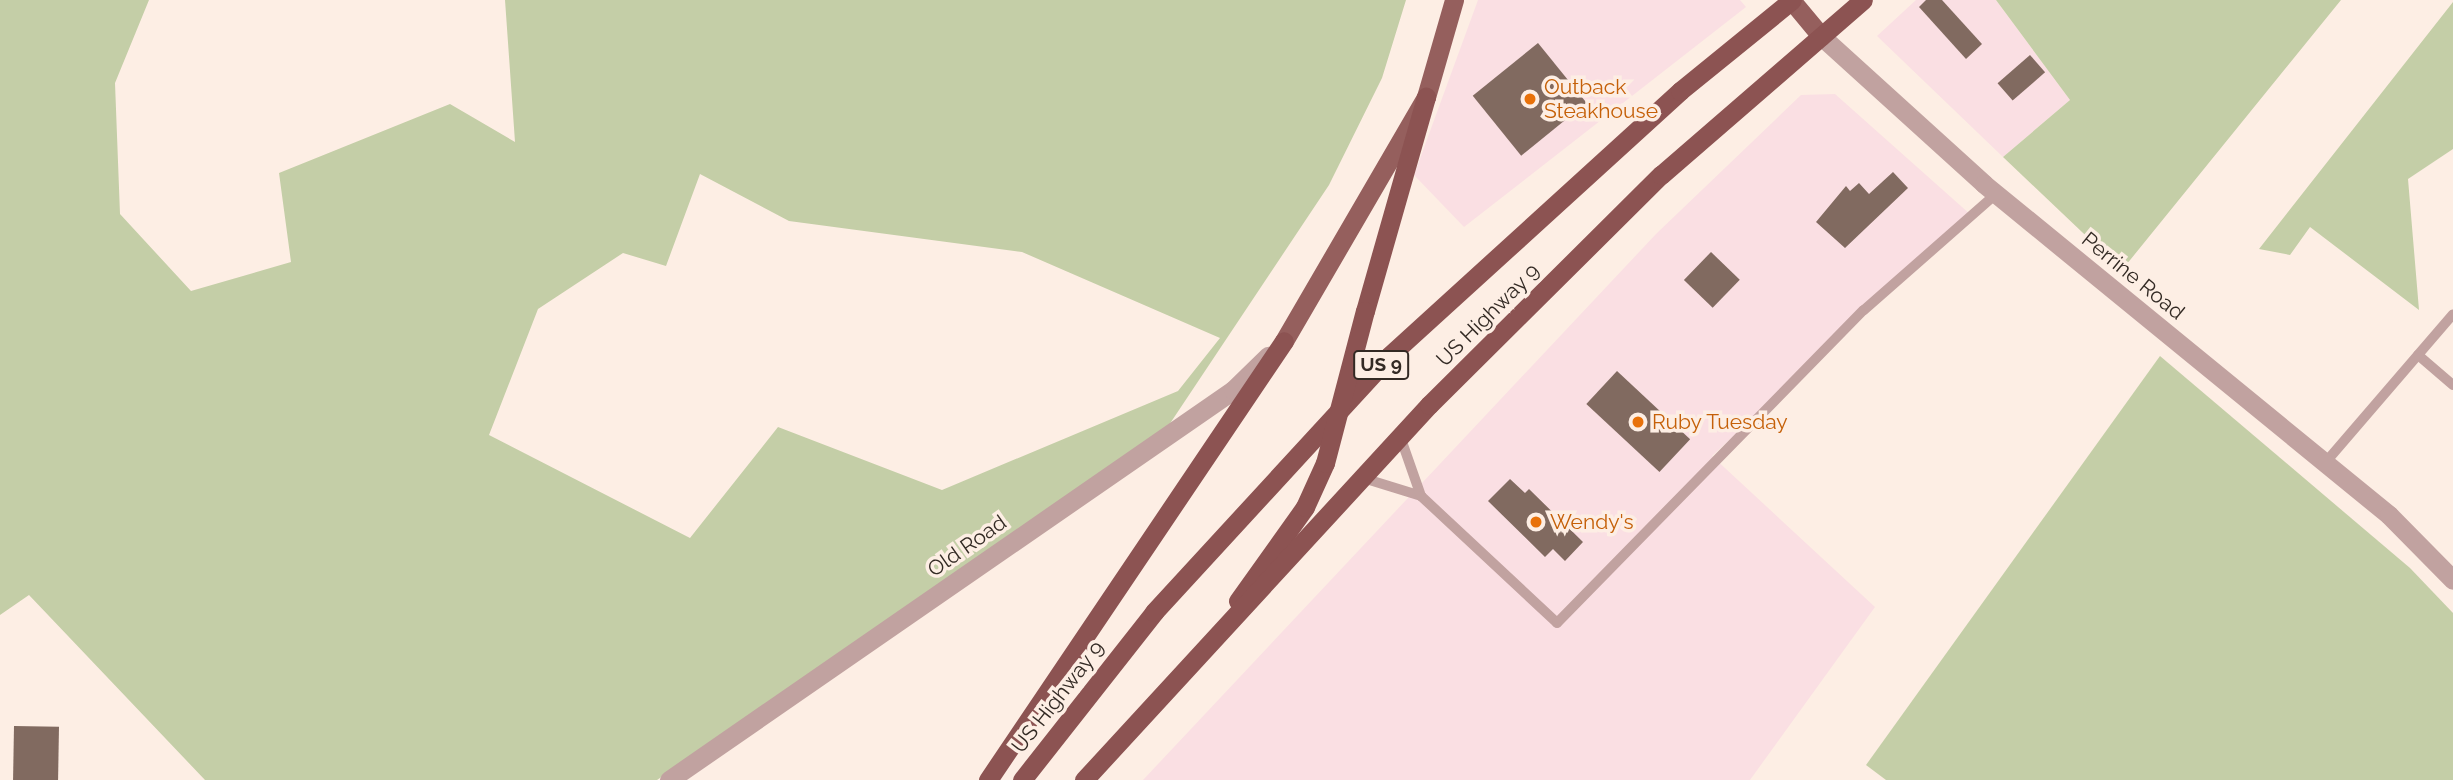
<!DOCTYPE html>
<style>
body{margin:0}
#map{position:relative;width:2453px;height:780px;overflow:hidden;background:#fdeee4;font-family:Raleway,sans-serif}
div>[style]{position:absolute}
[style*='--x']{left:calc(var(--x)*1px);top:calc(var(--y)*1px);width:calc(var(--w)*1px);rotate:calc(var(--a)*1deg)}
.commercial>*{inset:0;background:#fadfe3}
.green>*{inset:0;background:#c4cea7}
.building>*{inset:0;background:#816a60;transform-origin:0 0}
.service>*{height:10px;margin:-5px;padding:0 5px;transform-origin:5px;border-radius:5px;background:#c1a2a0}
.minor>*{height:19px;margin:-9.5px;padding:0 9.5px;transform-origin:9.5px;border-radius:9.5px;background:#c1a2a0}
.primary>*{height:19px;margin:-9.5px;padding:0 9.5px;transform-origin:9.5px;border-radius:9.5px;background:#955f5d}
.trunk>*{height:19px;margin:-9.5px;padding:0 9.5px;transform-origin:9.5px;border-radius:9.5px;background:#8c5352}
.trunk-bridge>*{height:19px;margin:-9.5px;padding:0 9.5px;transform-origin:9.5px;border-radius:9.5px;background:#8c5352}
.dots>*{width:19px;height:19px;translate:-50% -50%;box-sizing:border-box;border:4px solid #fdeee4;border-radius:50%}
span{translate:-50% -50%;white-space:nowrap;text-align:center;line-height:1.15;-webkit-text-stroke:7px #fdeee4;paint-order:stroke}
.shield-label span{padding:2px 5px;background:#fdeee4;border:2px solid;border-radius:5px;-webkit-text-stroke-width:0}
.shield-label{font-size:19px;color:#332a24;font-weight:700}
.food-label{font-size:21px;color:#c56008}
.left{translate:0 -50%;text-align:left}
.street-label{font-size:21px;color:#332a24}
</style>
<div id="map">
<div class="commercial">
<i style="clip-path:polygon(1478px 0,1740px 0,1746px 7px,1464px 227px,1414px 175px)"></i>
<i style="clip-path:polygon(1916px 0,1996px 0,2070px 100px,2003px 157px,1877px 36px)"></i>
<i style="clip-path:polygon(1835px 94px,1971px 215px,1712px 456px,1875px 607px,1750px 780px,1143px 780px,1656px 234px,1801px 95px)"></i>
</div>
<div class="green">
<i style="clip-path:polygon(evenodd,0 0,149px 0,115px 83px,120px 214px,191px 291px,291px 262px,279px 173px,450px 104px,515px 142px,505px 0,1406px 0,1382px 78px,1329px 185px,1157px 443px,657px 780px,205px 780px,29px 595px,0 615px,0 0,700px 174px,789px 221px,1022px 252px,1220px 338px,1178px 391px,942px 490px,778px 427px,690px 538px,489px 435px,538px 309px,623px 253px,666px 266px,700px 174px)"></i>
<i style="clip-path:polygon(1996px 0,2341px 0,2122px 270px,2003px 157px,2070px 100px)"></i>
<i style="clip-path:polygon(2453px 2px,2453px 149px,2408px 179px,2419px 310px,2310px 227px,2290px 255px,2259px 249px)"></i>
<i style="clip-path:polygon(2160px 356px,2410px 568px,2453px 613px,2453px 780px,1886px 780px,1866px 765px)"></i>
</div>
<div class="building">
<i style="clip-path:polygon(1926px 0,1942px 0,1982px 44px,1966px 59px,1919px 7px)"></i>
<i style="left:1538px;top:43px;width:77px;height:84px;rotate:51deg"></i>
<i style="left:2030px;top:55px;width:23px;height:43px;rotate:49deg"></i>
<i style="clip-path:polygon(1893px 172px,1908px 188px,1845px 248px,1816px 222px,1846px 186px,1850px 191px,1859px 183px,1869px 194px)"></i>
<i style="left:1711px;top:252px;width:40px;height:39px;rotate:44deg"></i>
<i style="left:1617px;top:371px;width:100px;height:45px;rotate:43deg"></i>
<i style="clip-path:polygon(1510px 479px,1525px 493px,1529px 489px,1583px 542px,1565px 561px,1553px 549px,1545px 557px,1488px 501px)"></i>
<i style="left:14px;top:726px;width:45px;height:54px;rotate:1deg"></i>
</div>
<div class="service">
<i style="--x:2418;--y:355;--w:46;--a:40.6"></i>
<i style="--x:2325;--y:463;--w:196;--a:-49.3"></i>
<i style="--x:1363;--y:478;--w:61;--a:17.2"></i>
<i style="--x:1421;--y:496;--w:64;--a:-109.3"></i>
<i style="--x:1421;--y:496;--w:186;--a:43"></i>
<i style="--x:1557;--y:623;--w:438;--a:-45.6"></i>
<i style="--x:1864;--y:310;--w:176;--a:-41.3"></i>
</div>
<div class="minor">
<i style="--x:1821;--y:36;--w:220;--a:42.2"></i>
<i style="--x:1984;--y:184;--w:523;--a:39.26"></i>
<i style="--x:2389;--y:515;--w:91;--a:45.4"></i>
<i style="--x:669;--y:780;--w:686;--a:-34.66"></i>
<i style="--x:1233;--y:390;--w:49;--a:-44.2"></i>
</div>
<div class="primary">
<i style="--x:1791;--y:0;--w:47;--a:50.2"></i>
<i style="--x:1284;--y:341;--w:282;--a:-59.8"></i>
<i style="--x:1426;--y:97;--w:101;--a:-73.9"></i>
</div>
<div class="trunk">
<i style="--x:1365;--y:311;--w:223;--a:-74.1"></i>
<i style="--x:1238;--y:601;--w:115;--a:-54.5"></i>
<i style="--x:1305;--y:507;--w:48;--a:-65.6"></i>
<i style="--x:988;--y:780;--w:529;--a:-56.01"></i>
<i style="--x:1022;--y:780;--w:214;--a:-51.8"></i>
<i style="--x:1154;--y:612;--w:348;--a:-47.4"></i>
<i style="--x:1389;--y:356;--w:394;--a:-42.3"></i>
<i style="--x:1680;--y:91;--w:144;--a:-39.1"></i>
<i style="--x:1084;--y:780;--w:510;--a:-47.39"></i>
<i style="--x:1429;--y:405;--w:327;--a:-44.8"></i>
<i style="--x:1661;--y:175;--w:267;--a:-40.9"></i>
</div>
<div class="trunk-bridge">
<i style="--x:1325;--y:463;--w:157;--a:-75.3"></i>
</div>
<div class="dots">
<i style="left:1530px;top:99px;background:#e8710a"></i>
<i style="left:1638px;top:422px;background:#e8710a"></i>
<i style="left:1536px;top:522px;background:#e8710a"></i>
</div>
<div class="shield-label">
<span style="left:1381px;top:365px">US 9</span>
</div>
<div class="food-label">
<span class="left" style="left:1544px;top:99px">Outback<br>Steakhouse</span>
<span class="left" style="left:1652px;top:422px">Ruby Tuesday</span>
<span class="left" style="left:1550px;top:522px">Wendy's</span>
</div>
<div class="street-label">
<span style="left:2133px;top:276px;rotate:39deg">Perrine Road</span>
<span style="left:1488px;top:315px;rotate:-45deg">US Highway 9</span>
<span style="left:967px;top:546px;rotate:-35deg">Old Road</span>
<span style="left:1058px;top:697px;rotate:-52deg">US Highway 9</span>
</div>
</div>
